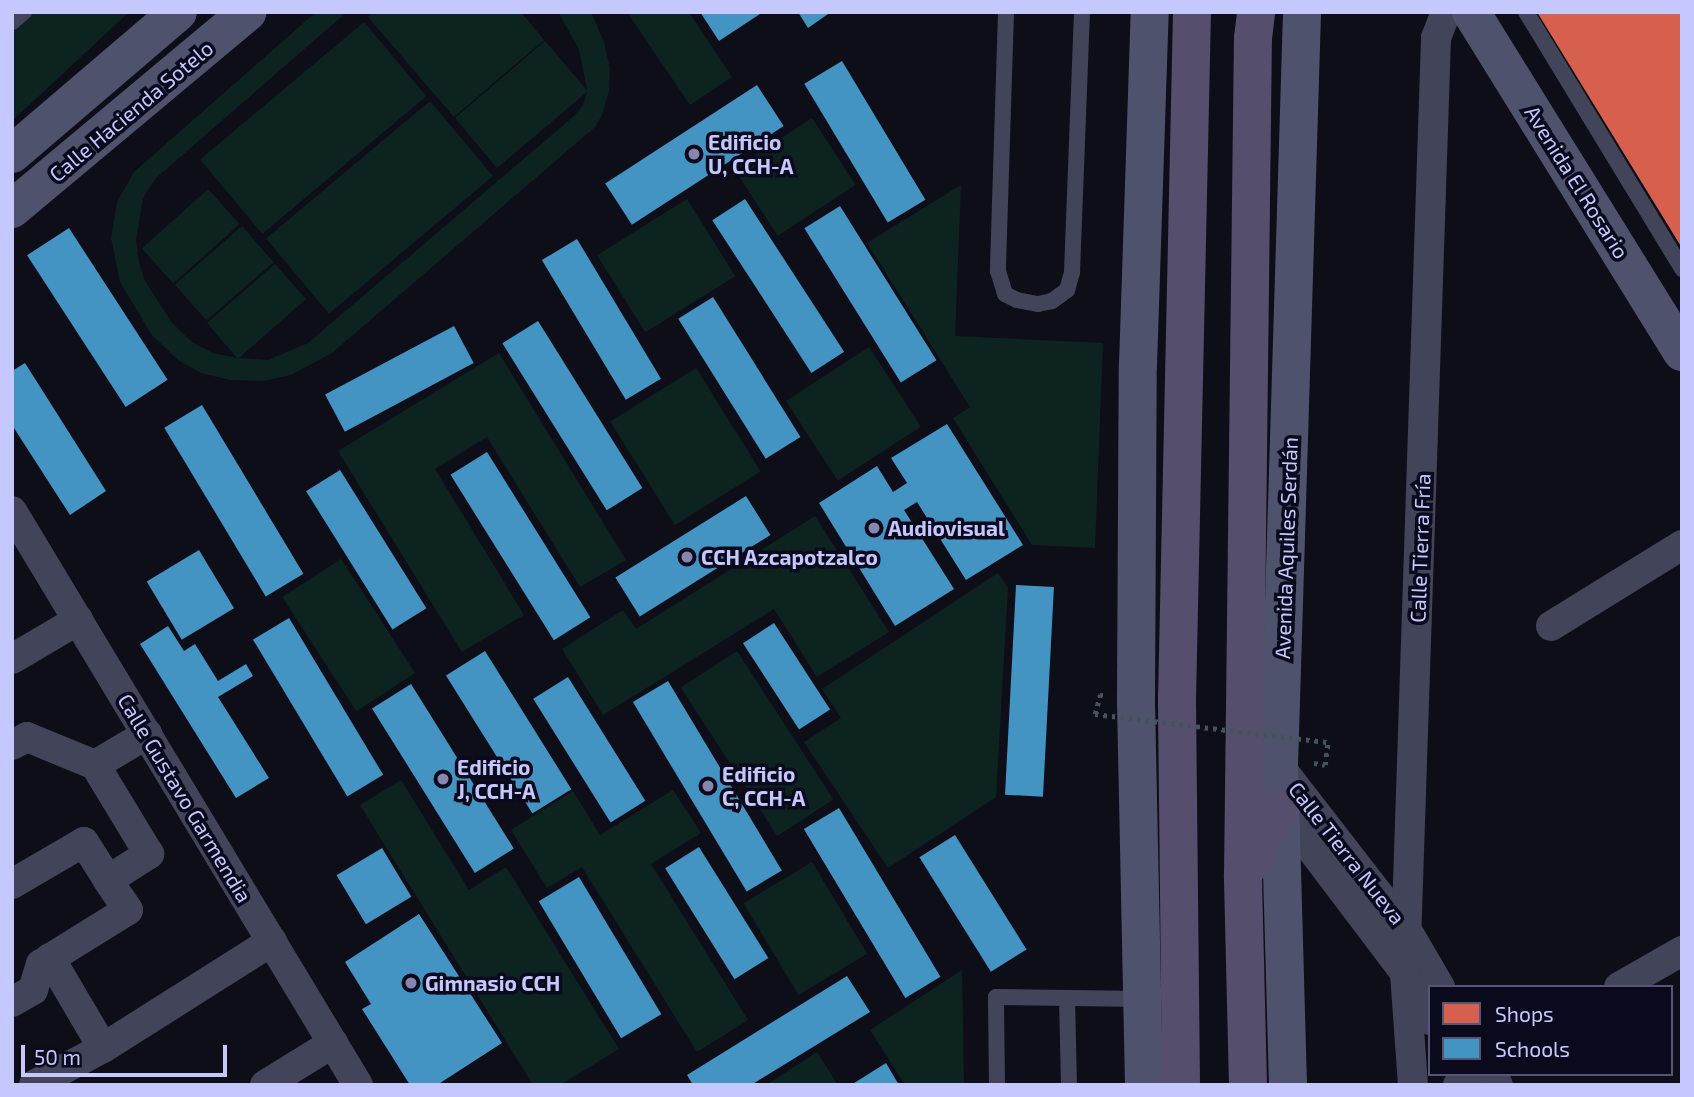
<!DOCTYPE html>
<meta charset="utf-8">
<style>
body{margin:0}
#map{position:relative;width:1694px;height:1097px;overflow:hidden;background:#0e0e18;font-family:"Exo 2",sans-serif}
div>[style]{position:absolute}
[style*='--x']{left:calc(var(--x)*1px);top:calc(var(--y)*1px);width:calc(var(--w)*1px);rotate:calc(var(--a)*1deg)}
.green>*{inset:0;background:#0d2320;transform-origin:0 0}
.shops>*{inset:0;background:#d6604d}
.schools>*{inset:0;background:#4393c3;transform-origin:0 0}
.path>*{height:4.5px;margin-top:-2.25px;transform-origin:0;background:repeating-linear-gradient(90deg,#41545d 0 3.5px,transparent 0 8.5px)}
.lane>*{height:16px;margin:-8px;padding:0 8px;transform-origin:8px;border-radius:8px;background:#424459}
.street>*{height:30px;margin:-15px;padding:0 15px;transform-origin:15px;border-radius:15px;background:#424459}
.secondary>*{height:38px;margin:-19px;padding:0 19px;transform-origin:19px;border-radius:19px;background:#4f526d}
.primary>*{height:38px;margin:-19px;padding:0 19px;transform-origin:19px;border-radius:19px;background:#554e6d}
.path-bridge>*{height:4.5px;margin-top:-2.25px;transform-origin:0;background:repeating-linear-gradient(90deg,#41545d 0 3.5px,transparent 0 8.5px)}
.dots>*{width:19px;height:19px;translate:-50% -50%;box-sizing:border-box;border:4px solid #0a0a1c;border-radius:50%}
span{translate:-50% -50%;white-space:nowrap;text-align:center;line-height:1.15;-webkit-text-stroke:7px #0a0a1c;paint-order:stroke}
.street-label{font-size:21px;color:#c5c8ff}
.poi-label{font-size:21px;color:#c5c8ff;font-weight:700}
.left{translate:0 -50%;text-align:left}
.frame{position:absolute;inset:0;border:14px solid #c5c8ff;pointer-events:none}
.legend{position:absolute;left:1428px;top:985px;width:245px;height:91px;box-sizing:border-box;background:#0a0a1c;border:2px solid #555677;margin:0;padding:9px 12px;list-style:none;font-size:21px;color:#c5c8ff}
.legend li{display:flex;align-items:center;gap:14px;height:35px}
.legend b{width:35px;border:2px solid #555677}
.scale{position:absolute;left:21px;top:1045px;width:206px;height:32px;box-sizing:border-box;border:4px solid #c5c8ff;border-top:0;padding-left:9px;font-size:21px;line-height:24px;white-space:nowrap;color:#c5c8ff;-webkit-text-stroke:5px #0a0a1c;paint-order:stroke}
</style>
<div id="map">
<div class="green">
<i style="clip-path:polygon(12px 12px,129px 12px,12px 121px)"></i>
<i style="clip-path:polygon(316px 12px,347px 12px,156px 178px,143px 198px,136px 240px,139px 263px,145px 281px,172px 323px,192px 342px,213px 353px,237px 358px,207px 323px,275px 264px,306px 299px,239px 358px,268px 360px,308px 343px,574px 116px,583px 105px,587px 92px,497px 168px,455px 118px,545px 41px,587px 90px,579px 49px,558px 12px,591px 12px,604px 42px,610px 69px,609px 91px,602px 115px,595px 127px,332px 353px,291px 375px,263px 381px,230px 380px,201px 373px,178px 360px,151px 334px,120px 282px,111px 238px,117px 202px,134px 172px)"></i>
<i style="clip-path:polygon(373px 12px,521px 12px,544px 40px,454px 117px,368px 17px)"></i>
<i style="clip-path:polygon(627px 12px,689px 12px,732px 77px,690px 105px)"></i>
<i style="left:364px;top:22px;width:97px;height:214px;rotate:50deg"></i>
<i style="left:430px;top:101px;width:98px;height:214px;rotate:50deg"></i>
<i style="left:812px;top:118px;width:80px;height:93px;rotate:57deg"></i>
<i style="clip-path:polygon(961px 185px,955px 336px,1103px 343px,1095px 548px,1032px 545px,953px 418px,970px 407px,867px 243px)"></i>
<i style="left:208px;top:189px;width:47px;height:89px;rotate:48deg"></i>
<i style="left:687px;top:199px;width:91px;height:106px;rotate:58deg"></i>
<i style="left:242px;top:226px;width:48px;height:89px;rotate:49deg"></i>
<i style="left:869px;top:347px;width:95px;height:99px;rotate:57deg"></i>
<i style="clip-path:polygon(499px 353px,626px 560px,580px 587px,487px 437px,435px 469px,524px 615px,462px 652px,338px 451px)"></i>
<i style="left:696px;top:368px;width:122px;height:101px;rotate:58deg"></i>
<i style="clip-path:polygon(815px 516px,889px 632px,817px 677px,774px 609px,603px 715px,562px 649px,623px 610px,636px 629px)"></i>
<i style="left:341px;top:559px;width:136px;height:70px;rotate:57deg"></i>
<i style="clip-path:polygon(998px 573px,1008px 588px,996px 797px,888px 868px,804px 742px,841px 718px,822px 689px)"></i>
<i style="left:737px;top:651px;width:177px;height:67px;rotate:57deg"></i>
<i style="clip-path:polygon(401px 780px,469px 890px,506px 867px,619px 1049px,560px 1085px,533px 1085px,360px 805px)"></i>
<i style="clip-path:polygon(673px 790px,701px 833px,651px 864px,748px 1020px,697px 1052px,582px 867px,547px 888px,511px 830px,573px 791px,600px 835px)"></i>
<i style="left:812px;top:862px;width:107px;height:80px;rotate:59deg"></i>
<i style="clip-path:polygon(962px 970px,964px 1085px,905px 1085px,870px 1030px)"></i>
<i style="clip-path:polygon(817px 1052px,838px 1085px,766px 1085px)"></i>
</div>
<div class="shops">
<i style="clip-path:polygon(1537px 12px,1682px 12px,1682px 248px)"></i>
</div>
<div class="schools">
<i style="clip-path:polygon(700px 12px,763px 12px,719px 41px)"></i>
<i style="clip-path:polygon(798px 12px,831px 12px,808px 28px)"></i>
<i style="left:842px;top:61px;width:162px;height:44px;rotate:59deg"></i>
<i style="left:757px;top:85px;width:49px;height:181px;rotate:57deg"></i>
<i style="left:745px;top:199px;width:182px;height:39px;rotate:57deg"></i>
<i style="left:840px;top:206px;width:182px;height:42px;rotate:58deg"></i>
<i style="left:69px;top:228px;width:181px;height:50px;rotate:57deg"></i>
<i style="left:577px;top:239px;width:163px;height:41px;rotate:59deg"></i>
<i style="left:713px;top:297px;width:165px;height:41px;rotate:58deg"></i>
<i style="left:538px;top:321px;width:197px;height:42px;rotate:58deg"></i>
<i style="left:454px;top:326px;width:42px;height:146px;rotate:62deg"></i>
<i style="clip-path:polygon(25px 363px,106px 491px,70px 515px,12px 425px,12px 371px)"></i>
<i style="left:202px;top:405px;width:197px;height:44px;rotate:59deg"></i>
<i style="clip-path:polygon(947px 424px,1023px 545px,966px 580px,917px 502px,904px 510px,954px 589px,895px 626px,819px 503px,877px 466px,893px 492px,907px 483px,891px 458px)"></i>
<i style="left:487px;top:452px;width:195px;height:43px;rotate:58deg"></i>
<i style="left:340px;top:470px;width:163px;height:40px;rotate:58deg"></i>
<i style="left:746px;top:496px;width:46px;height:154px;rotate:58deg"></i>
<i style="left:199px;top:550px;width:68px;height:61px;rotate:59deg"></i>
<i style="left:1016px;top:585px;width:38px;height:210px;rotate:3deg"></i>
<i style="left:289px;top:618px;width:183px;height:42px;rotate:59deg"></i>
<i style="left:774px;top:623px;width:103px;height:37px;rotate:57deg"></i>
<i style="clip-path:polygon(168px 626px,184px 651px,195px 644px,218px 681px,246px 664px,253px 676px,218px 697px,269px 778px,236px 798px,140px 644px)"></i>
<i style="left:485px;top:651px;width:163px;height:46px;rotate:58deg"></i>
<i style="left:568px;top:677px;width:146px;height:41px;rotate:58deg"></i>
<i style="left:668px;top:681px;width:221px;height:41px;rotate:59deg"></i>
<i style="left:411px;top:684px;width:194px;height:46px;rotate:58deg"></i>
<i style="left:839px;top:808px;width:197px;height:41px;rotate:59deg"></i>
<i style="left:955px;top:835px;width:135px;height:42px;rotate:58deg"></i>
<i style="left:699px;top:847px;width:131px;height:40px;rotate:58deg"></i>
<i style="left:382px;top:848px;width:57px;height:53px;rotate:59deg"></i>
<i style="left:579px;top:877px;width:160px;height:47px;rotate:59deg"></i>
<i style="clip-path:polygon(419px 914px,502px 1043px,437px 1085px,410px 1085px,362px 1009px,371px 1004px,345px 962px)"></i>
<i style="clip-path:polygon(847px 976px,870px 1012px,751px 1085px,693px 1085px,687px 1075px)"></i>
<i style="clip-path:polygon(886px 1063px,899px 1085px,851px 1085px)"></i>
</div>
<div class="path">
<i style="--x:1095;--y:714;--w:20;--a:-75"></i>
<i style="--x:1100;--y:695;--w:4;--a:0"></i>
<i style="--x:1314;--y:763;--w:11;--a:10"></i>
<i style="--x:1325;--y:765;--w:23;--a:-83"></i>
</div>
<div class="lane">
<i style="--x:1006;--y:12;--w:259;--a:91.8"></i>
<i style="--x:998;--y:271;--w:24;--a:73"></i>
<i style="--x:1005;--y:294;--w:13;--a:27"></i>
<i style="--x:1017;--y:300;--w:21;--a:11"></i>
<i style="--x:1038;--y:304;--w:14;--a:-12"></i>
<i style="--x:1052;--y:301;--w:19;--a:-36"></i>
<i style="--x:1067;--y:290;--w:19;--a:-74"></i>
<i style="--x:1072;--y:272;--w:260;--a:-87.8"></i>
<i style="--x:1526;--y:12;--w:301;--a:58.7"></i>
<i style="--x:12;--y:22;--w:16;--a:-40"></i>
<i style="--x:1067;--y:998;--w:87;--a:88.7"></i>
<i style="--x:997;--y:1085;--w:88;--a:-90.7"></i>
<i style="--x:996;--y:997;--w:146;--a:0.8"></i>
</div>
<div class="street">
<i style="--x:12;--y:511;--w:670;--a:58.92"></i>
<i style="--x:1551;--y:626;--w:154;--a:-31.7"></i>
<i style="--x:12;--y:659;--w:77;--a:-30.6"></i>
<i style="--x:12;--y:745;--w:17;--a:-28"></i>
<i style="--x:27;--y:737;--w:74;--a:22.4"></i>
<i style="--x:1273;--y:758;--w:220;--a:52.2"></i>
<i style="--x:1408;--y:932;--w:64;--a:59.8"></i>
<i style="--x:95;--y:765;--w:61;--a:-30.8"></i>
<i style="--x:1281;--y:809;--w:206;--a:52.9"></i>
<i style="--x:1405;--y:973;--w:53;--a:62"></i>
<i style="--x:12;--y:884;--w:83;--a:-30.3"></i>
<i style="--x:84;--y:842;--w:45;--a:57.7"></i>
<i style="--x:108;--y:880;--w:49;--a:-32.4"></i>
<i style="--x:149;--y:854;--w:104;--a:-121.2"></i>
<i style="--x:50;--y:958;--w:104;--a:59.5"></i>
<i style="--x:1619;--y:987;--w:73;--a:-29.7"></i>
<i style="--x:12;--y:1002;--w:24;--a:-30"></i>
<i style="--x:33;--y:990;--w:27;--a:-73"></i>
<i style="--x:41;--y:964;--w:102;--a:-31.8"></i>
<i style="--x:128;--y:910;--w:36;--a:-124"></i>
<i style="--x:1491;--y:1074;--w:13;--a:58"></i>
<i style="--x:34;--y:1085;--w:78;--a:-28.2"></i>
<i style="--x:103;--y:1048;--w:200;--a:-32.3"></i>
<i style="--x:265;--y:1085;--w:80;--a:-31.7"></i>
<i style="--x:1413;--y:1085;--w:112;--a:-94.1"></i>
<i style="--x:1405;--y:973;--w:936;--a:-88.1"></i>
<i style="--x:1436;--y:38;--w:28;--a:-69"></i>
<i style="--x:1458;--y:1085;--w:17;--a:-40"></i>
</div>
<div class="secondary">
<i style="--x:1471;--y:12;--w:400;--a:58.2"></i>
<i style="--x:12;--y:154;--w:218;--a:-40.5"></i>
<i style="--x:12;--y:209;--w:307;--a:-39.9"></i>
<i style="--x:1144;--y:1085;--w:385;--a:-91.2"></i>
<i style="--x:1136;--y:700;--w:335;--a:-89.7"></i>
<i style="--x:1138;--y:365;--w:353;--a:-88.1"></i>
<i style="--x:1288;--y:1085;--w:319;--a:-91.6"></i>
<i style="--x:1279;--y:766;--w:754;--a:-88.25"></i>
</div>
<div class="primary">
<i style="--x:1244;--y:873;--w:74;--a:-60"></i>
<i style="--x:1181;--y:1085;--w:386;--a:-90.6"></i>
<i style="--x:1177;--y:699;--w:687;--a:-88.75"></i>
<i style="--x:1248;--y:1085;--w:210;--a:-91.4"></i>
<i style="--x:1243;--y:875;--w:837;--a:-89.32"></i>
<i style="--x:1253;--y:38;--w:26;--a:-83"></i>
</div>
<div class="path-bridge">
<i style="--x:1095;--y:714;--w:235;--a:6.9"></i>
</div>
<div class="dots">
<i style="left:694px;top:154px;background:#8587ae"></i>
<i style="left:874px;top:528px;background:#8587ae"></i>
<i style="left:687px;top:557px;background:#8587ae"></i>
<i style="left:443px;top:779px;background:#8587ae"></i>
<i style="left:708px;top:786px;background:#8587ae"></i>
<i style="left:411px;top:983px;background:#8587ae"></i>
</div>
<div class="street-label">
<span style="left:131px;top:111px;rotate:-40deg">Calle Hacienda Sotelo</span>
<span style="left:1577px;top:182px;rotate:58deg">Avenida El Rosario</span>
<span style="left:1286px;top:548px;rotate:-88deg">Avenida Aquiles Serdán</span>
<span style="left:1420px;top:548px;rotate:-88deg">Calle Tierra Fría</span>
<span style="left:185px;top:798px;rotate:59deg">Calle Gustavo Garmendia</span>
<span style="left:1347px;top:853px;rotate:52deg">Calle Tierra Nueva</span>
</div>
<div class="poi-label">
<span class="left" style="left:708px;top:154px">Edificio<br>U, CCH-A</span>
<span class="left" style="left:888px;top:528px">Audiovisual</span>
<span class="left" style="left:701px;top:557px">CCH Azcapotzalco</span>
<span class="left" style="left:457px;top:779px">Edificio<br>J, CCH-A</span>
<span class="left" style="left:722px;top:786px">Edificio<br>C, CCH-A</span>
<span class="left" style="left:425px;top:983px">Gimnasio CCH</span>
</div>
<div class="frame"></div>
<ul class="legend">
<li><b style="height:19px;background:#d6604d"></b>Shops</li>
<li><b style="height:19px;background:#4393c3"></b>Schools</li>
</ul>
<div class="scale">50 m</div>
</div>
